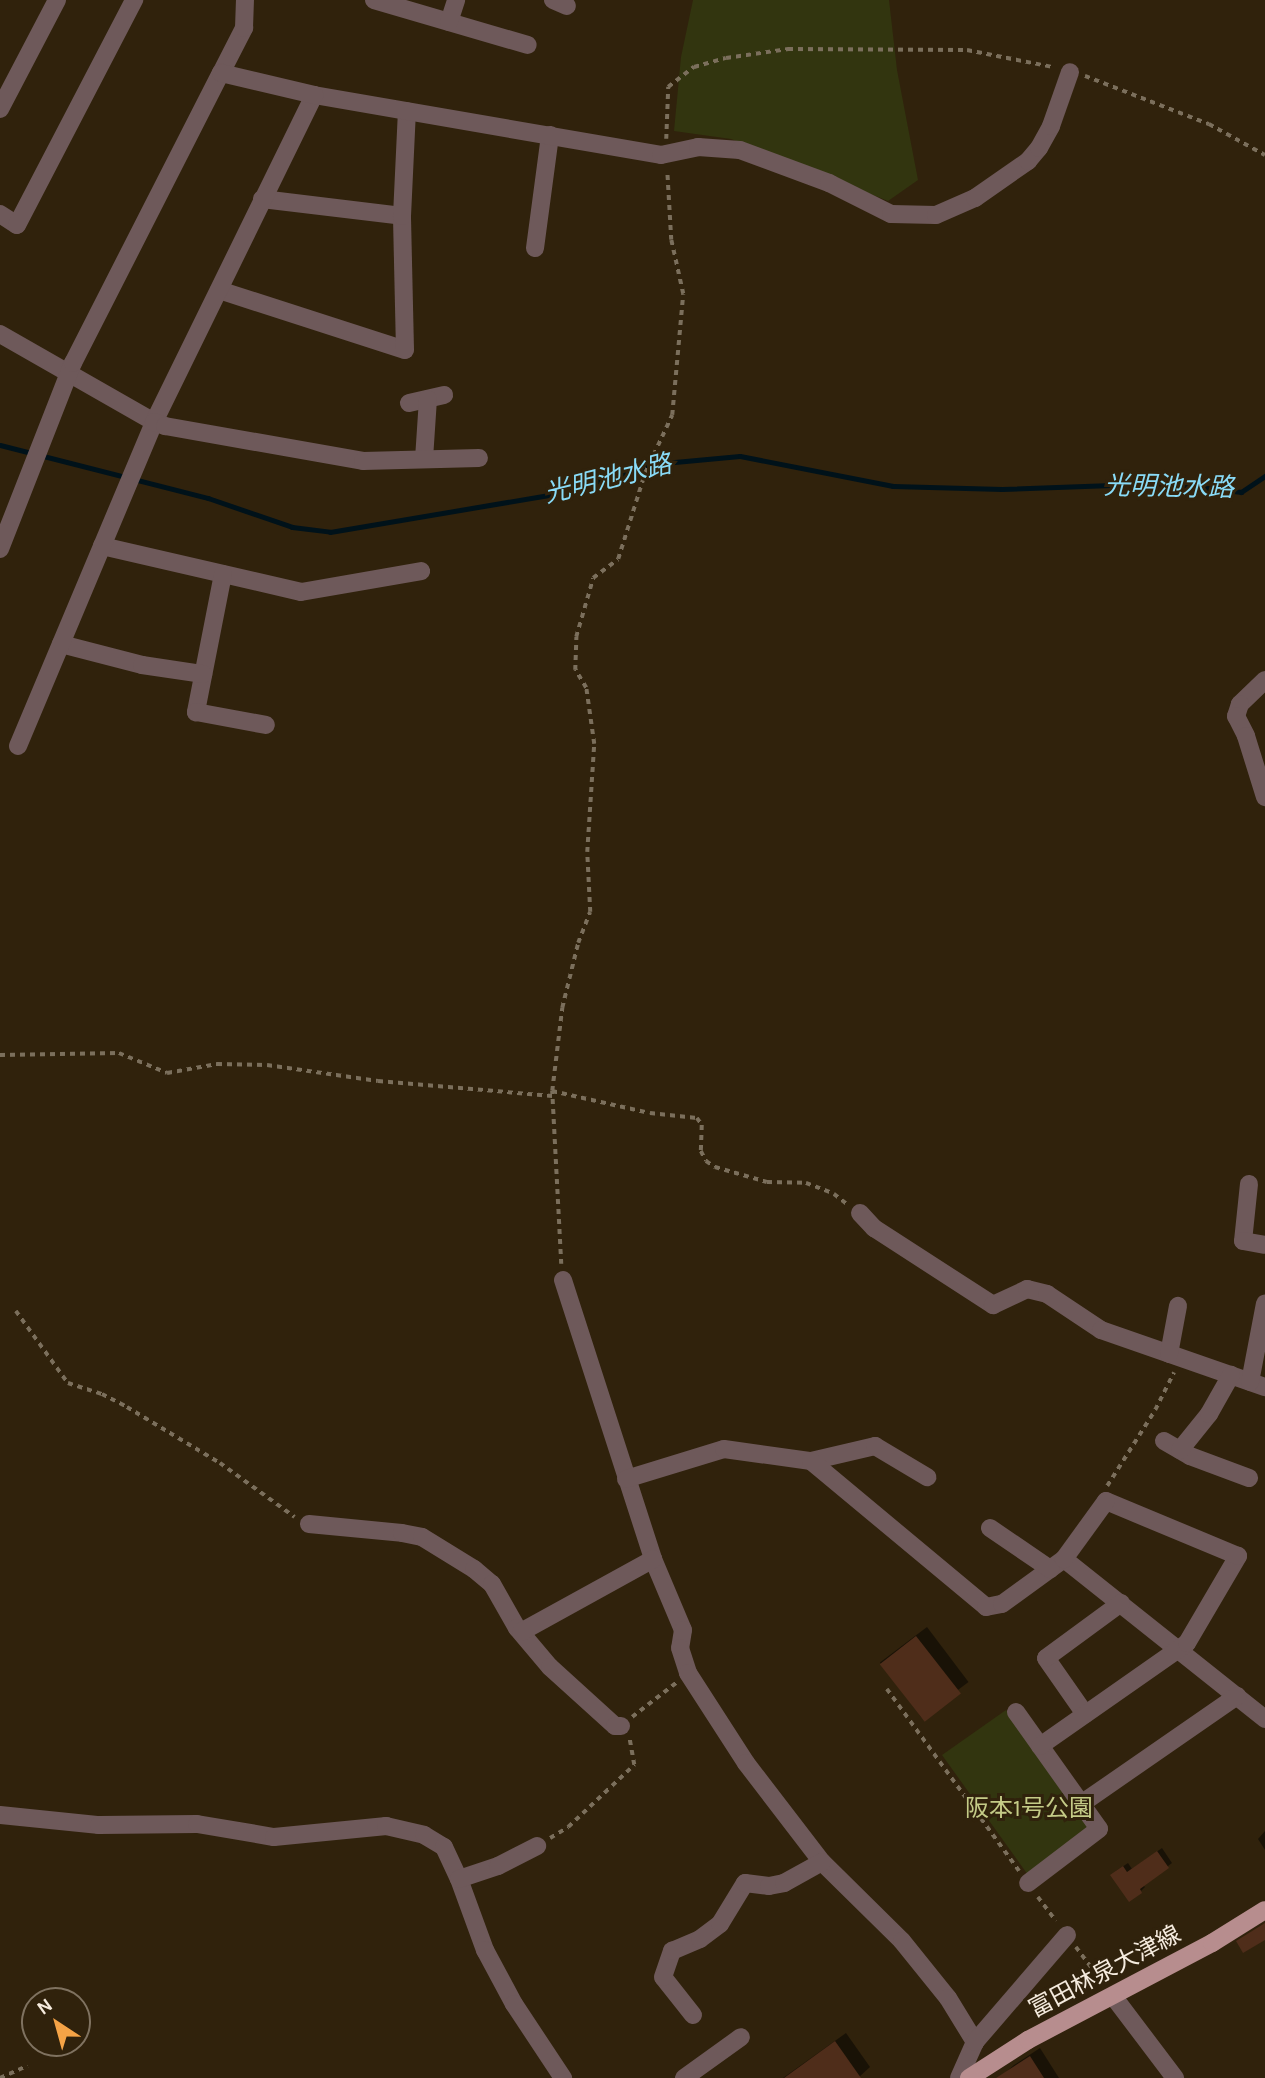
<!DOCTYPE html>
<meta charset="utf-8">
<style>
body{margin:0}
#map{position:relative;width:1265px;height:2078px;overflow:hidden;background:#30220c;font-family:Karla,"Noto Sans JP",sans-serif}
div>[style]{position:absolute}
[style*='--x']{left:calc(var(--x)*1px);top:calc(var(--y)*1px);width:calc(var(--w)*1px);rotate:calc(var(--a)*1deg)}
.green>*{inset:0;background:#32350f}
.shadow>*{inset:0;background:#0007;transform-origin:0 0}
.stream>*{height:5px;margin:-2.5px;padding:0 2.5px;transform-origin:2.5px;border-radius:2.5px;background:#00121a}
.building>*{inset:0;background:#4f2d1a;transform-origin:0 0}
.path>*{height:3.5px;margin-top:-1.75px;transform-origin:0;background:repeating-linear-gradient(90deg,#7b6f5c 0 5px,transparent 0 10px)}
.minor>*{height:18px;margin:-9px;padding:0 9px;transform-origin:9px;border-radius:9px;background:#6e595a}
.major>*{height:18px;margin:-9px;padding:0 9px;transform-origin:9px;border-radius:9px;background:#b78d8e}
span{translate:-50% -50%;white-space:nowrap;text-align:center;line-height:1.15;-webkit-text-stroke:6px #30220c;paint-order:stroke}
.park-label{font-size:24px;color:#c4cb87}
.street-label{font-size:24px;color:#f5ebde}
.water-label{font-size:26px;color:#89dbf7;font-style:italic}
.north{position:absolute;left:21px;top:1987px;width:70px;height:70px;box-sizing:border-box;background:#30220c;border:2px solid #7f7260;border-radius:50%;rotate:324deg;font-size:19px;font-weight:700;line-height:28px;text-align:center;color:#f5ebde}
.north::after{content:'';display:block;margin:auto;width:24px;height:32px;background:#f5a346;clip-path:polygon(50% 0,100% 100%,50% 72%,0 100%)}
</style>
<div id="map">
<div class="green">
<i style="clip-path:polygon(693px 0,889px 0,897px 70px,918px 180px,888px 201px,731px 139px,674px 131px,681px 57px)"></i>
<i style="clip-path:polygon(1006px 1710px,1089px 1824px,1088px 1832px,1028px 1875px,942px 1755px)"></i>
</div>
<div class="shadow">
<i style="left:927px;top:1627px;width:69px;height:59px;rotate:53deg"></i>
<i style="clip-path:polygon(1265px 1831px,1265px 1850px,1258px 1839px)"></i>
<i style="clip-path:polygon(1162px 1848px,1172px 1863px,1143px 1885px,1145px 1887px,1141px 1891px,1116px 1871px,1128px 1863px,1132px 1869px)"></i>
<i style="clip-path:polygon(846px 2033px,870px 2067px,858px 2078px,783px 2078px)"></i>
<i style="clip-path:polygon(1040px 2048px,1059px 2078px,1006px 2078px,1004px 2074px,1014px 2065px)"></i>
</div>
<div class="stream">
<i style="--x:0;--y:445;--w:215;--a:14.3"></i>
<i style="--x:208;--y:498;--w:89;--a:19"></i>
<i style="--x:292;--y:527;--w:38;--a:7"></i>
<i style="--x:330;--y:532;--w:228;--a:-9.6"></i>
<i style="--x:555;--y:494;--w:102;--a:-17"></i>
<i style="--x:653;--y:464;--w:87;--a:-5.3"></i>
<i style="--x:740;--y:456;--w:156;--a:11.1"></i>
<i style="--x:893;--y:486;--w:109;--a:1.6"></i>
<i style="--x:1002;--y:489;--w:165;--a:-2.1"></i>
<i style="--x:1167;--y:483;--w:75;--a:6.9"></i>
<i style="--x:1241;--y:492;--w:29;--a:-34"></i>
</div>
<div class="building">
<i style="left:916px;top:1636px;width:73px;height:46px;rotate:52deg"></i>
<i style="clip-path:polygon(1157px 1851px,1169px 1868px,1140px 1889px,1142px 1893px,1129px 1902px,1110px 1875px,1123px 1866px,1127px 1872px)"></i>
<i style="clip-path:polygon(1265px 1923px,1265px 1940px,1243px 1953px,1236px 1941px)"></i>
<i style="clip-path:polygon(835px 2041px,861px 2078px,784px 2078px)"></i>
<i style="clip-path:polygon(1030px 2056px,1044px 2078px,996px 2078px)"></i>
</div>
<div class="path">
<i style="--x:1085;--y:76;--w:133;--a:21.2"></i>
<i style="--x:1209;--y:124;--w:64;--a:29"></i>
<i style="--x:666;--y:139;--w:52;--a:-87.8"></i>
<i style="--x:668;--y:87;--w:33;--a:-38"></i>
<i style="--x:694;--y:67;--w:33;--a:-16"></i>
<i style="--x:726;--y:58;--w:63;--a:-8.3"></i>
<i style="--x:788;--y:49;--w:179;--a:0.3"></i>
<i style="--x:967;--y:50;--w:88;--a:11.2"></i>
<i style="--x:0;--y:1055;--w:119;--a:-1"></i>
<i style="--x:119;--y:1053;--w:52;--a:22.6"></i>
<i style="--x:167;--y:1073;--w:51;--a:-10.2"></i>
<i style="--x:217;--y:1064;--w:50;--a:1.1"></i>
<i style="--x:267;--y:1065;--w:112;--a:8.2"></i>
<i style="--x:378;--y:1081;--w:175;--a:4.9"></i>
<i style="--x:552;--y:1091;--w:100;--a:12.7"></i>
<i style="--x:650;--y:1113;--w:47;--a:6.1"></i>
<i style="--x:697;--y:1118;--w:9;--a:54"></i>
<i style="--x:702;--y:1125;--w:26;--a:92"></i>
<i style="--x:701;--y:1151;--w:11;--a:63"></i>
<i style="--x:706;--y:1161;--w:11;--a:34"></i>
<i style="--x:715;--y:1167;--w:54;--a:16.1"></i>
<i style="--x:767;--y:1182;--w:39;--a:1"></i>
<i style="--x:806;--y:1183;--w:30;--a:21"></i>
<i style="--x:834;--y:1194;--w:16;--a:38"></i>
<i style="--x:561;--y:1264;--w:173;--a:-93"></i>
<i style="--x:552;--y:1091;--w:84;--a:-83.1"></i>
<i style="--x:562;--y:1008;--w:67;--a:-76.2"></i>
<i style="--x:578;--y:943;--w:33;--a:-69"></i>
<i style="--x:590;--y:912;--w:60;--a:-92.9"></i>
<i style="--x:587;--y:852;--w:108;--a:-86.3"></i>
<i style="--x:594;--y:744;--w:57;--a:-98.1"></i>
<i style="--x:586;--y:688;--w:21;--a:-121"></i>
<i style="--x:575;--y:670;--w:33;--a:-88"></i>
<i style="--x:576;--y:637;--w:61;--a:-73.9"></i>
<i style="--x:593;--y:578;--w:31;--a:-37"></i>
<i style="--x:618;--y:559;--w:90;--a:-72.6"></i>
<i style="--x:645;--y:473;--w:64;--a:-65"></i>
<i style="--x:672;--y:415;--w:121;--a:-84.8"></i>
<i style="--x:683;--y:294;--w:55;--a:-102.5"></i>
<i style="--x:671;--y:240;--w:69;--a:-93.3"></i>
<i style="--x:16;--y:1311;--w:89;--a:54.2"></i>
<i style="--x:68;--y:1383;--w:36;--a:18"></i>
<i style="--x:102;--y:1394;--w:28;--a:27"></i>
<i style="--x:127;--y:1407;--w:109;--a:31.1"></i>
<i style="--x:220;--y:1463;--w:92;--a:35.8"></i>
<i style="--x:1107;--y:1486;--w:90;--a:-57.7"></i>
<i style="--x:1155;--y:1410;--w:42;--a:-63.4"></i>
<i style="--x:887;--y:1689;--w:225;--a:54"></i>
<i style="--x:632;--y:1717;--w:56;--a:-37.7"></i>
<i style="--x:550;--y:1838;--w:21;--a:-31"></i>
<i style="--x:568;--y:1827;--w:91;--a:-43.2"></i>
<i style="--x:634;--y:1765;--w:27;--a:-100"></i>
<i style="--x:1038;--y:1897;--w:30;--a:53"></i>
<i style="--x:1076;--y:1947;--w:45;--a:53.1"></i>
<i style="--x:0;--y:2078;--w:30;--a:-24"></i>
</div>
<div class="minor">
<i style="--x:374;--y:0;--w:160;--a:16.3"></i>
<i style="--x:553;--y:0;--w:15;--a:23"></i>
<i style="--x:449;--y:22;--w:23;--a:-72"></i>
<i style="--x:221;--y:73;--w:51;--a:-62.9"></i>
<i style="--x:244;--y:28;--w:28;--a:-88"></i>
<i style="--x:0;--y:109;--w:123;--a:-62.4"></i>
<i style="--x:262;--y:199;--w:141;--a:6.9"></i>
<i style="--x:0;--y:214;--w:20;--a:33"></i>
<i style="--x:17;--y:225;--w:254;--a:-62.5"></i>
<i style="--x:535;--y:248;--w:114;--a:-82.4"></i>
<i style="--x:219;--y:290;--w:195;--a:17.9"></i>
<i style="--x:405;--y:350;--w:134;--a:-91.3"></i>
<i style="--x:402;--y:216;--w:105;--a:-87.3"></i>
<i style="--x:0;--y:334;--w:177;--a:29.7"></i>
<i style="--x:154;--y:422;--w:364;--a:-63.9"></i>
<i style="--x:314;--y:95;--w:352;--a:9.8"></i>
<i style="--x:661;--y:155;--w:38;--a:-12"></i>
<i style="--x:698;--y:147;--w:42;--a:4.1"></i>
<i style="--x:740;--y:150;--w:95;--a:20.3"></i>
<i style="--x:829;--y:183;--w:69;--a:26.6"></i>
<i style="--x:891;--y:214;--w:45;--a:1.3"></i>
<i style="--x:936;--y:215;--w:43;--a:-23.6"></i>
<i style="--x:975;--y:198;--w:65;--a:-34.9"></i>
<i style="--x:1028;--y:161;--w:17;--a:-50"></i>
<i style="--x:1039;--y:148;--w:25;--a:-61"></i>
<i style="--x:1051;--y:126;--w:57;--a:-70.6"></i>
<i style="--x:409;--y:403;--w:36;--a:-13"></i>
<i style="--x:424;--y:459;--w:60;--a:-86.2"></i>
<i style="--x:102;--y:546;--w:204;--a:13"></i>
<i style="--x:301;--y:592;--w:122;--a:-9.9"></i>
<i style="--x:0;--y:549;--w:200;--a:-68.6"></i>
<i style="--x:73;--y:363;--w:326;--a:-63"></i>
<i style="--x:221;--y:73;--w:96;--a:13.3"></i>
<i style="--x:223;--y:574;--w:141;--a:101.1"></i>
<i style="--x:196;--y:712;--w:71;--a:10.5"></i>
<i style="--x:61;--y:644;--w:84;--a:14.5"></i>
<i style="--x:142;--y:665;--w:62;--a:8.4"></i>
<i style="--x:1265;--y:680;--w:35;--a:136"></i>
<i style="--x:1240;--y:704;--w:13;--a:108"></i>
<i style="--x:1236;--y:716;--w:22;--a:63"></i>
<i style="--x:1246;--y:736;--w:64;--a:72.7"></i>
<i style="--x:18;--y:746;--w:351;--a:-67.2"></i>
<i style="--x:154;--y:422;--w:12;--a:20"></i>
<i style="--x:165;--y:426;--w:201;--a:10"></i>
<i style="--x:363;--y:461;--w:116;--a:-1.5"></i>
<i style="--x:1249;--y:1184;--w:57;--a:96"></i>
<i style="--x:1243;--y:1241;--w:22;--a:10"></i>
<i style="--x:860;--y:1213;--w:21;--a:47"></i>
<i style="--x:874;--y:1228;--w:142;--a:32.9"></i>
<i style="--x:993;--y:1305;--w:38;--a:-25"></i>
<i style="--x:1027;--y:1289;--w:21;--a:14"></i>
<i style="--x:1047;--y:1294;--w:65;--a:33.7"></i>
<i style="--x:1101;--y:1330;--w:174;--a:19.2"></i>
<i style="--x:563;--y:1280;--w:293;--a:72.1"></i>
<i style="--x:653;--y:1559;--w:77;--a:67.1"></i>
<i style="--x:683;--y:1630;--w:18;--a:99"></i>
<i style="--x:680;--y:1648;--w:26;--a:72"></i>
<i style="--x:688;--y:1673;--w:107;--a:57.2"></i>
<i style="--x:746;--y:1763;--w:125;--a:52.5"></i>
<i style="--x:822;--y:1862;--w:112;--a:44.6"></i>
<i style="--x:902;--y:1941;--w:73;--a:51.1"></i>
<i style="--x:948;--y:1998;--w:52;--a:58.5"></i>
<i style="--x:975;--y:2042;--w:39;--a:114"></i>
<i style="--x:1169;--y:1354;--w:49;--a:-79.4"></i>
<i style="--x:1250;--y:1382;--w:80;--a:-79.2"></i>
<i style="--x:1164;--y:1441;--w:30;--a:30"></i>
<i style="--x:1190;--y:1456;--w:63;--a:20.4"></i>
<i style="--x:1180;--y:1450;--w:46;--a:-51.1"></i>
<i style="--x:1209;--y:1414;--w:45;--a:-60.6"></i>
<i style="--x:811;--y:1461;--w:66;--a:-13.2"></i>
<i style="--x:875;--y:1446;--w:61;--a:30.8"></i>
<i style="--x:626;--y:1479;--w:102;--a:-17"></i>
<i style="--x:724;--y:1449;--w:88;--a:7.9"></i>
<i style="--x:811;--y:1461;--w:228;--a:39.8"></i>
<i style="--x:986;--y:1607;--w:16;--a:-11"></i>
<i style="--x:1002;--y:1604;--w:77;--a:-36"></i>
<i style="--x:1064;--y:1559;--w:257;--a:38.5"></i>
<i style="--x:309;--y:1524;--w:93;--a:5.5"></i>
<i style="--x:402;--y:1533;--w:20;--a:11"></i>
<i style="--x:422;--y:1537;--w:61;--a:31.6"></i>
<i style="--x:474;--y:1569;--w:23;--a:40"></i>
<i style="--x:492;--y:1584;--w:51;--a:60.4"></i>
<i style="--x:517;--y:1628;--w:51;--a:49.8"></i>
<i style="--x:550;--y:1667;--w:88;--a:42.2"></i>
<i style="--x:615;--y:1726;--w:6;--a:0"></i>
<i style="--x:990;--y:1528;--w:73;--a:34.3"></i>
<i style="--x:521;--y:1632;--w:151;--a:-28.9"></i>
<i style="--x:1016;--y:1712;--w:143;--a:54.6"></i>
<i style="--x:1099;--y:1829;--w:89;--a:142.7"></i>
<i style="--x:1085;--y:1714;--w:68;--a:-124.9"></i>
<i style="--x:1046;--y:1658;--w:93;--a:-36.3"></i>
<i style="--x:1040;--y:1746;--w:179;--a:-35"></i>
<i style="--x:1187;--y:1643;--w:101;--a:-59.6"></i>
<i style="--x:1238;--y:1556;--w:143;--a:-157.4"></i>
<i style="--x:1106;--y:1501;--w:72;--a:125.9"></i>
<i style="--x:1081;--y:1804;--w:190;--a:-34.7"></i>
<i style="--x:0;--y:1815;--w:100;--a:5.8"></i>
<i style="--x:99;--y:1825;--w:98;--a:-0.6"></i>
<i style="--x:197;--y:1824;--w:78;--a:9.6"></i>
<i style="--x:274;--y:1837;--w:113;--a:-5.6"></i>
<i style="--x:386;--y:1826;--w:39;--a:13"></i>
<i style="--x:424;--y:1835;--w:23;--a:31"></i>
<i style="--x:444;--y:1847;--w:35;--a:65"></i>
<i style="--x:459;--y:1879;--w:76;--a:69.9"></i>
<i style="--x:485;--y:1950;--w:61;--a:61.8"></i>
<i style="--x:514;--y:2004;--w:89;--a:56.5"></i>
<i style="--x:459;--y:1879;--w:41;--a:-18.4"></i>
<i style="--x:498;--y:1866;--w:44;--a:-27.1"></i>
<i style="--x:1113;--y:1996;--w:103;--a:52.9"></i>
<i style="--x:693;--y:2015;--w:48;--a:-128.3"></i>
<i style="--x:663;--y:1977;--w:28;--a:-71"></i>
<i style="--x:672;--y:1951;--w:30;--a:-23"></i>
<i style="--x:700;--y:1939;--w:25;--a:-37"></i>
<i style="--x:720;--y:1924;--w:48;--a:-58.6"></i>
<i style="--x:745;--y:1883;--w:24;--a:7"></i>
<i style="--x:769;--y:1886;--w:15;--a:-11"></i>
<i style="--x:784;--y:1883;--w:43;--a:-28.9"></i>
<i style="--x:975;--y:2042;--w:141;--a:-49.3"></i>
<i style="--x:684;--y:2078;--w:70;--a:-35.7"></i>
</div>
<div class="major">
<i style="--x:969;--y:2078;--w:70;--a:-32.8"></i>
<i style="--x:1028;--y:2040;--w:208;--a:-27.8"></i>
<i style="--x:1212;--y:1943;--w:62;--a:-31.9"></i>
</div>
<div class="park-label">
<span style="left:1029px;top:1809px">阪本1号公園</span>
</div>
<div class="street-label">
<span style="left:1105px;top:1972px;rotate:-28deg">富田林泉大津線</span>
</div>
<div class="water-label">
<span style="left:608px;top:479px;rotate:-14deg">光明池水路</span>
<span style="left:1169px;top:487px;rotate:1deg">光明池水路</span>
</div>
<div class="north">N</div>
</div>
